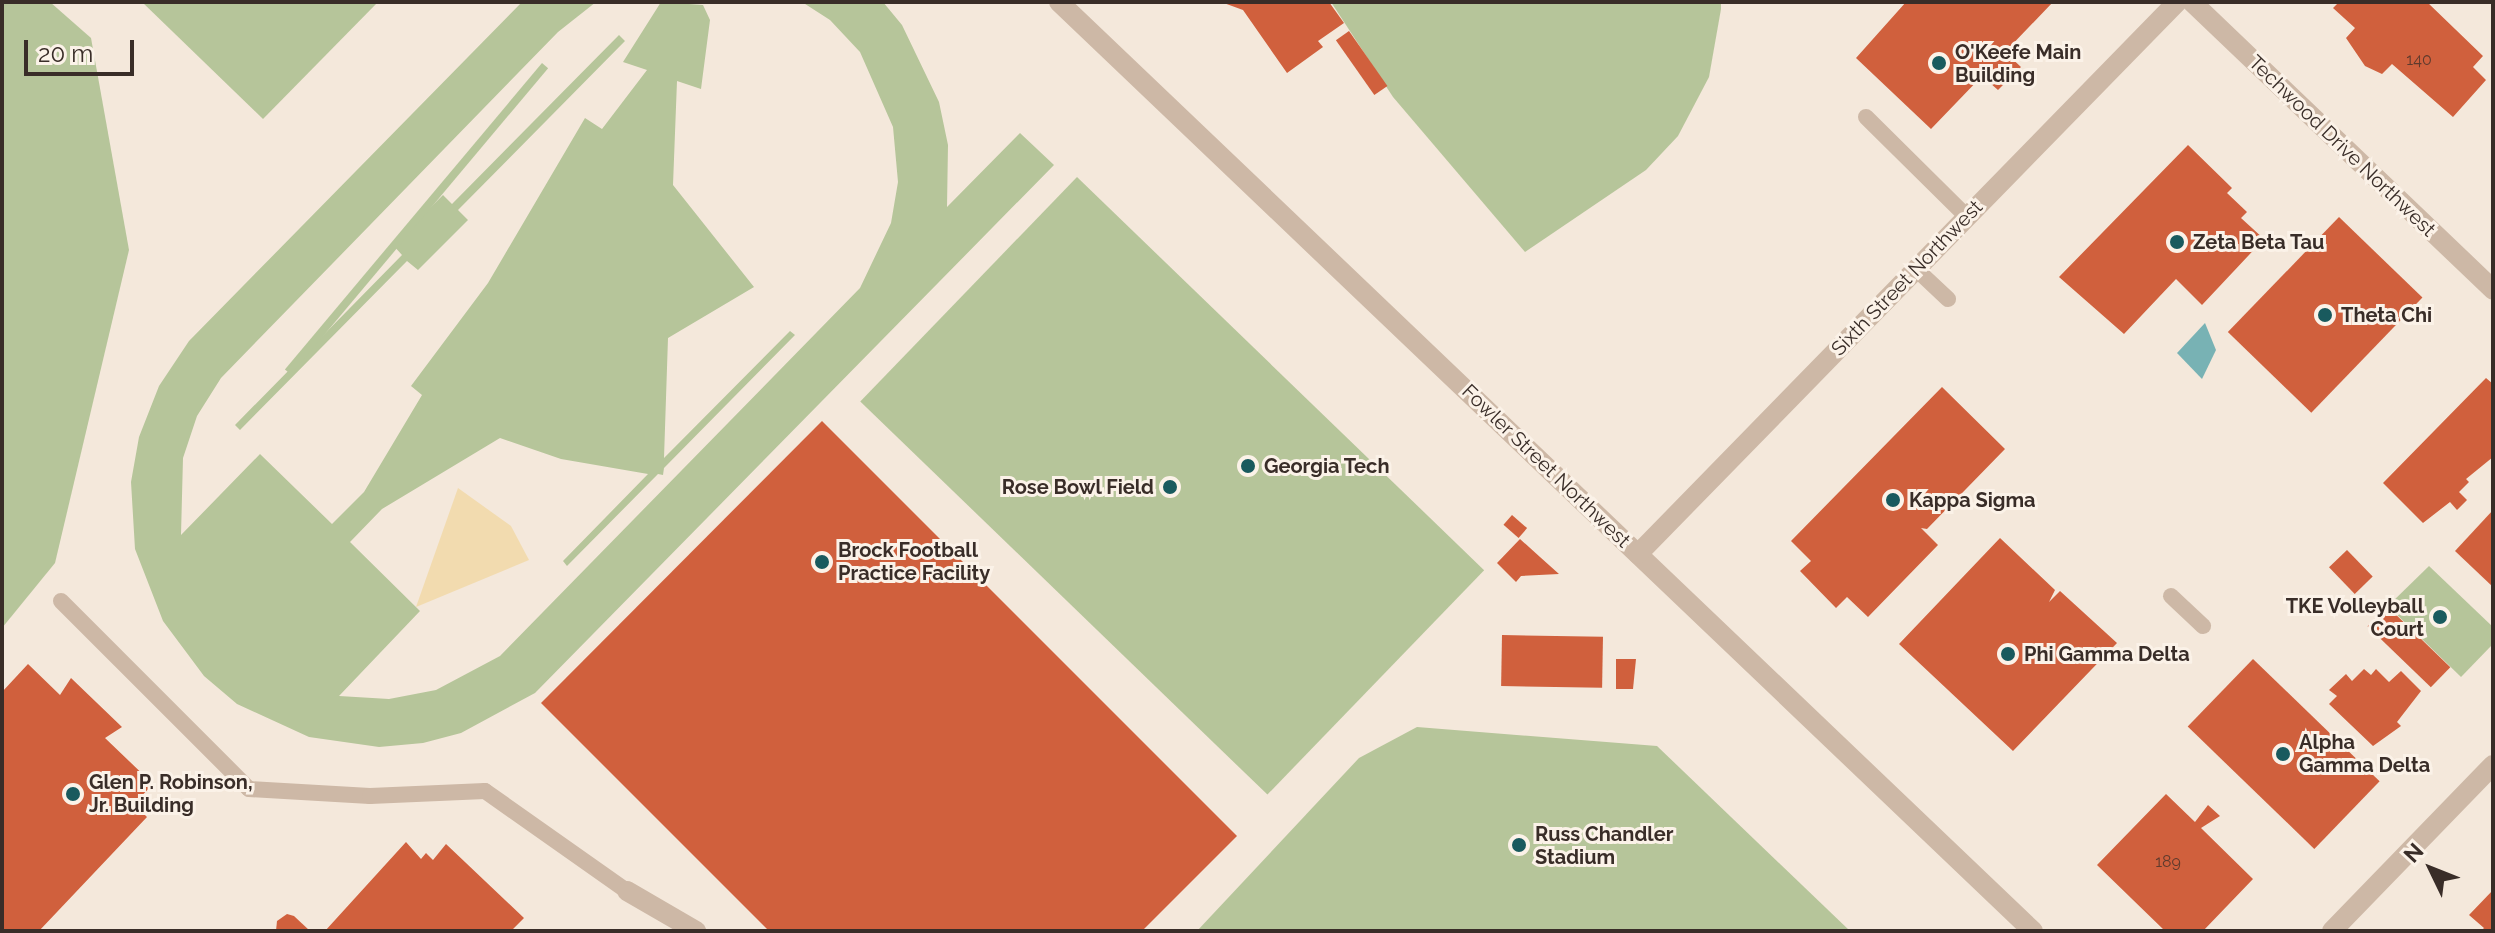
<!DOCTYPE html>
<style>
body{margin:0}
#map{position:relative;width:2495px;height:933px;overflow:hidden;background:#f4e8db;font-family:Raleway,sans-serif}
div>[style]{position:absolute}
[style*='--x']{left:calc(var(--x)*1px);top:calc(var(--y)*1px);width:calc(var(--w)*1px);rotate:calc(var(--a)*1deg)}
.green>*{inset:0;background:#b6c59a;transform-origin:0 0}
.sand>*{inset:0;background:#f2dbaf}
.water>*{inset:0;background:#78b2b4}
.building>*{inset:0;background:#d0603d;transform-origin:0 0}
.service>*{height:16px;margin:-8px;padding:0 8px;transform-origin:8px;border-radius:8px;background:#cdb8a6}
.minor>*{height:20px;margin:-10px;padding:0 10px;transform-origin:10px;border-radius:10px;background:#cdb8a6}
.tertiary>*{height:20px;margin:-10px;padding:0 10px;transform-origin:10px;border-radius:10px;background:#cdb8a6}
.dots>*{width:22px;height:22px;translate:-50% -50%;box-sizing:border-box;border:4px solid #fbf2e8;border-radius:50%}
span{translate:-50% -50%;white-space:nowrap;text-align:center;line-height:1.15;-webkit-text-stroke:6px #fbf2e8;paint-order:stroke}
.number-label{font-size:16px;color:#5f3a2d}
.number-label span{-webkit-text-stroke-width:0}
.poi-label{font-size:20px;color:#392d28;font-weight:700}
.left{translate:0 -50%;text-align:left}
.right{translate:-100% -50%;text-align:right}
.street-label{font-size:20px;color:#392d28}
.frame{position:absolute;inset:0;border:4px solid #392d28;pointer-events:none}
.north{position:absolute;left:2391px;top:829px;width:80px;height:80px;-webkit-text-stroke:6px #fbf2e8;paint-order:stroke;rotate:313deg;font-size:22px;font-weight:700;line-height:32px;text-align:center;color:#392d28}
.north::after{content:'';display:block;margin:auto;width:28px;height:36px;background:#392d28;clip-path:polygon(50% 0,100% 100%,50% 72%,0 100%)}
.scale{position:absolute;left:24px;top:40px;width:110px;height:36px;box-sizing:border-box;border:4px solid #392d28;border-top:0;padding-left:10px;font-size:24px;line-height:28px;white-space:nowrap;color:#392d28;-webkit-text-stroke:6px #fbf2e8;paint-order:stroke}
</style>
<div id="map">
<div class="green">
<i style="clip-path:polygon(2px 2px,50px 2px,91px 38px,129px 250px,55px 563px,2px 628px)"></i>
<i style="clip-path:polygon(142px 2px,378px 2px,263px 119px)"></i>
<i style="clip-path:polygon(522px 2px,596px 2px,558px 32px,221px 378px,197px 416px,183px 458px,181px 535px,260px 454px,332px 524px,364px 492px,422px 395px,411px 386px,488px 283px,585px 118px,602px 129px,647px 70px,623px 62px,661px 2px,703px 5px,710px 20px,701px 89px,677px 81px,673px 185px,754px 287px,668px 338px,664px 458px,790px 331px,795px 335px,664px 468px,663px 475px,658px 474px,567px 566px,563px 561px,648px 474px,561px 459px,500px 438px,382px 509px,350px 542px,420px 611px,339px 696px,389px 699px,436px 690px,500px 656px,860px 288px,891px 223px,898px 182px,893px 127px,860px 52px,830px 20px,802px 2px,883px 2px,902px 25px,939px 102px,948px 145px,947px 207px,1020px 133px,1054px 165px,535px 693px,461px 733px,423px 743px,379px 747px,309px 737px,237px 704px,204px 676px,163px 621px,135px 549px,131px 482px,139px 437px,159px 386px,189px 341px)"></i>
<i style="clip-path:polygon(1331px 2px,1721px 2px,1721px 9px,1709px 77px,1678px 136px,1646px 170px,1525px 252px,1393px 97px)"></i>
<i style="clip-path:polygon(619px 35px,625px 41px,458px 210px,468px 220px,418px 270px,407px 261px,240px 430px,235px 425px,402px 255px,393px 245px,443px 195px,452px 204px)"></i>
<i style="left:542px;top:63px;width:8px;height:400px;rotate:40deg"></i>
<i style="left:1077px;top:177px;width:566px;height:312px;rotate:44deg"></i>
<i style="clip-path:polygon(2429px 566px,2493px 627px,2493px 644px,2461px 677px,2388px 606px)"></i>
<i style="clip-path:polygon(1417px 727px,1657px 746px,1850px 931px,1197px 931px,1359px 758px)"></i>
</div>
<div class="sand">
<i style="clip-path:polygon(458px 488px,511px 526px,529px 560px,416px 607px)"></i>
</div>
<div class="water">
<i style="clip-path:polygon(2205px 323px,2216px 350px,2202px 379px,2177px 353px)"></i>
</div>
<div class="building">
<i style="clip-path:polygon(1221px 2px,1329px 2px,1344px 23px,1318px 41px,1323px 47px,1287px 73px,1243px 10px)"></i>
<i style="clip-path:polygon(1906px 2px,2053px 2px,2005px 52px,2021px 67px,1998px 90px,1982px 76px,1931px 129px,1856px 58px)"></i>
<i style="clip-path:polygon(2339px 2px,2427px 2px,2483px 56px,2473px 67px,2486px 80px,2453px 117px,2392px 64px,2382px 74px,2365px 66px,2346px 38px,2355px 28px,2333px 8px)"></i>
<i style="left:1349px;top:31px;width:67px;height:16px;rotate:55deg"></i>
<i style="clip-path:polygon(2188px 145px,2232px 188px,2227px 193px,2247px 212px,2241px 218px,2264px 239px,2202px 305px,2176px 279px,2124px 334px,2059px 277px)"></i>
<i style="left:2339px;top:217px;width:116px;height:160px;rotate:44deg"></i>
<i style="clip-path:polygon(2486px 378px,2493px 384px,2493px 457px,2466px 479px,2469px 482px,2459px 492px,2467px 500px,2457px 510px,2450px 502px,2423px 523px,2383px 483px)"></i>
<i style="clip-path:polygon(1942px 387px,2005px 449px,1927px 529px,1921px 528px,1938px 545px,1868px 617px,1847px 597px,1836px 608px,1800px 571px,1811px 561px,1791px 541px)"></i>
<i style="clip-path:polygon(822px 421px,1237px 836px,1142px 931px,769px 931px,541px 703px)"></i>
<i style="clip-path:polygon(2493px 510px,2493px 587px,2455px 551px)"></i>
<i style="left:1512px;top:515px;width:20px;height:13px;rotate:41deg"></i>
<i style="clip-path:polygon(2000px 538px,2055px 590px,2049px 602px,2060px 591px,2117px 643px,2013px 751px,1899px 644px)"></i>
<i style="clip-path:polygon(1520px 539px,1540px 557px,1559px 574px,1521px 576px,1516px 582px,1497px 563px)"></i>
<i style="left:2347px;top:550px;width:37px;height:25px;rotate:46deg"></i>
<i style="left:2387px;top:606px;width:88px;height:28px;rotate:44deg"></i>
<i style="left:1502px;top:635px;width:101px;height:51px;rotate:1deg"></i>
<i style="clip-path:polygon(1616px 659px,1636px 659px,1633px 689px,1616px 689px)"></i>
<i style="left:2253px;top:659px;width:176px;height:94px;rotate:44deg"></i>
<i style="clip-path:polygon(28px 664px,60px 695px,71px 678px,122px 727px,105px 738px,153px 784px,134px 804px,147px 817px,39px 931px,2px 931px,2px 692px)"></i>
<i style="clip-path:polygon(2364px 669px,2371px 675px,2376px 669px,2389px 682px,2401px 671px,2421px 691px,2397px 722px,2401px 726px,2373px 746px,2329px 704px,2337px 696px,2329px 690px,2346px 674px,2352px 681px)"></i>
<i style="clip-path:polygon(2166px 794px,2195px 822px,2208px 805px,2220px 816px,2201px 828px,2253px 879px,2203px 931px,2165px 931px,2097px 865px)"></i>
<i style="clip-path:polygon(406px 842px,421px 859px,426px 853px,433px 860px,446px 844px,524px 918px,511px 931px,325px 931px)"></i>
<i style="clip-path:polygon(2493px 890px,2493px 931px,2481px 931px,2484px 928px,2469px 915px)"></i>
<i style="clip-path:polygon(287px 914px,294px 916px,310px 931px,276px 931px,277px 921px)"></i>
</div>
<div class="service">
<i style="--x:1866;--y:117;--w:142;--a:44.7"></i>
<i style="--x:1916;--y:269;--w:44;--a:43.2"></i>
<i style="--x:2171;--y:596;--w:44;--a:43.2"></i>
<i style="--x:61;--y:601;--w:266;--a:45"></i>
<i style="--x:249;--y:789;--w:121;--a:3.3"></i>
<i style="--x:370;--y:796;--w:115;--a:-2.5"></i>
<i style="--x:485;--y:791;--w:174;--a:35.2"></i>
</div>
<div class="minor">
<i style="--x:1059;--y:2;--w:1346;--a:43.65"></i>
<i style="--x:2192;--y:2;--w:417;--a:43.7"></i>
<i style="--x:1638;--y:554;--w:772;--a:-45.68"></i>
<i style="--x:627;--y:891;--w:80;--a:30.1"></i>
</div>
<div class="tertiary">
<i style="--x:2332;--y:931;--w:231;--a:-45.9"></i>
</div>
<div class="dots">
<i style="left:1939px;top:63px;background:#195a5e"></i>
<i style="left:2177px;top:242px;background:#195a5e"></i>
<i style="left:2325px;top:315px;background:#195a5e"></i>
<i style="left:1248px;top:466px;background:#195a5e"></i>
<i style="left:1170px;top:487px;background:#195a5e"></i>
<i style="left:1893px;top:500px;background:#195a5e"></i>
<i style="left:822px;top:562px;background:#195a5e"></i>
<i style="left:2440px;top:617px;background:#195a5e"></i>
<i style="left:2008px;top:654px;background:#195a5e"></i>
<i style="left:2283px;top:754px;background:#195a5e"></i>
<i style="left:73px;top:794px;background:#195a5e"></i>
<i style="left:1519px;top:845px;background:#195a5e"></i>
</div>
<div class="number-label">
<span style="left:2419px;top:60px">140</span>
<span style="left:2168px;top:862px">189</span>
</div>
<div class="poi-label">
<span class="left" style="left:1955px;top:64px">O'Keefe Main<br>Building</span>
<span class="left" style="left:2193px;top:242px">Zeta Beta Tau</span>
<span class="left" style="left:2341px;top:315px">Theta Chi</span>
<span class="left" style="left:1264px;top:466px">Georgia Tech</span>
<span class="right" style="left:1154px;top:487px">Rose Bowl Field</span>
<span class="left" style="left:1909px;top:500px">Kappa Sigma</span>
<span class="left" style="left:838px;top:562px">Brock Football<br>Practice Facility</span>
<span class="right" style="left:2424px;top:618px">TKE Volleyball<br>Court</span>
<span class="left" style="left:2024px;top:654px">Phi Gamma Delta</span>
<span class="left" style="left:2299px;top:754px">Alpha<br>Gamma Delta</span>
<span class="left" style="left:89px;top:794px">Glen P. Robinson,<br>Jr. Building</span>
<span class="left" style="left:1535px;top:846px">Russ Chandler<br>Stadium</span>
</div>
<div class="street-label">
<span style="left:2342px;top:146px;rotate:44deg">Techwood Drive Northwest</span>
<span style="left:1907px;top:278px;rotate:-46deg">Sixth Street Northwest</span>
<span style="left:1546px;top:466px;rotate:44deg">Fowler Street Northwest</span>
</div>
<div class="frame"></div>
<div class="north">N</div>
<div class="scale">20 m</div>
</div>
